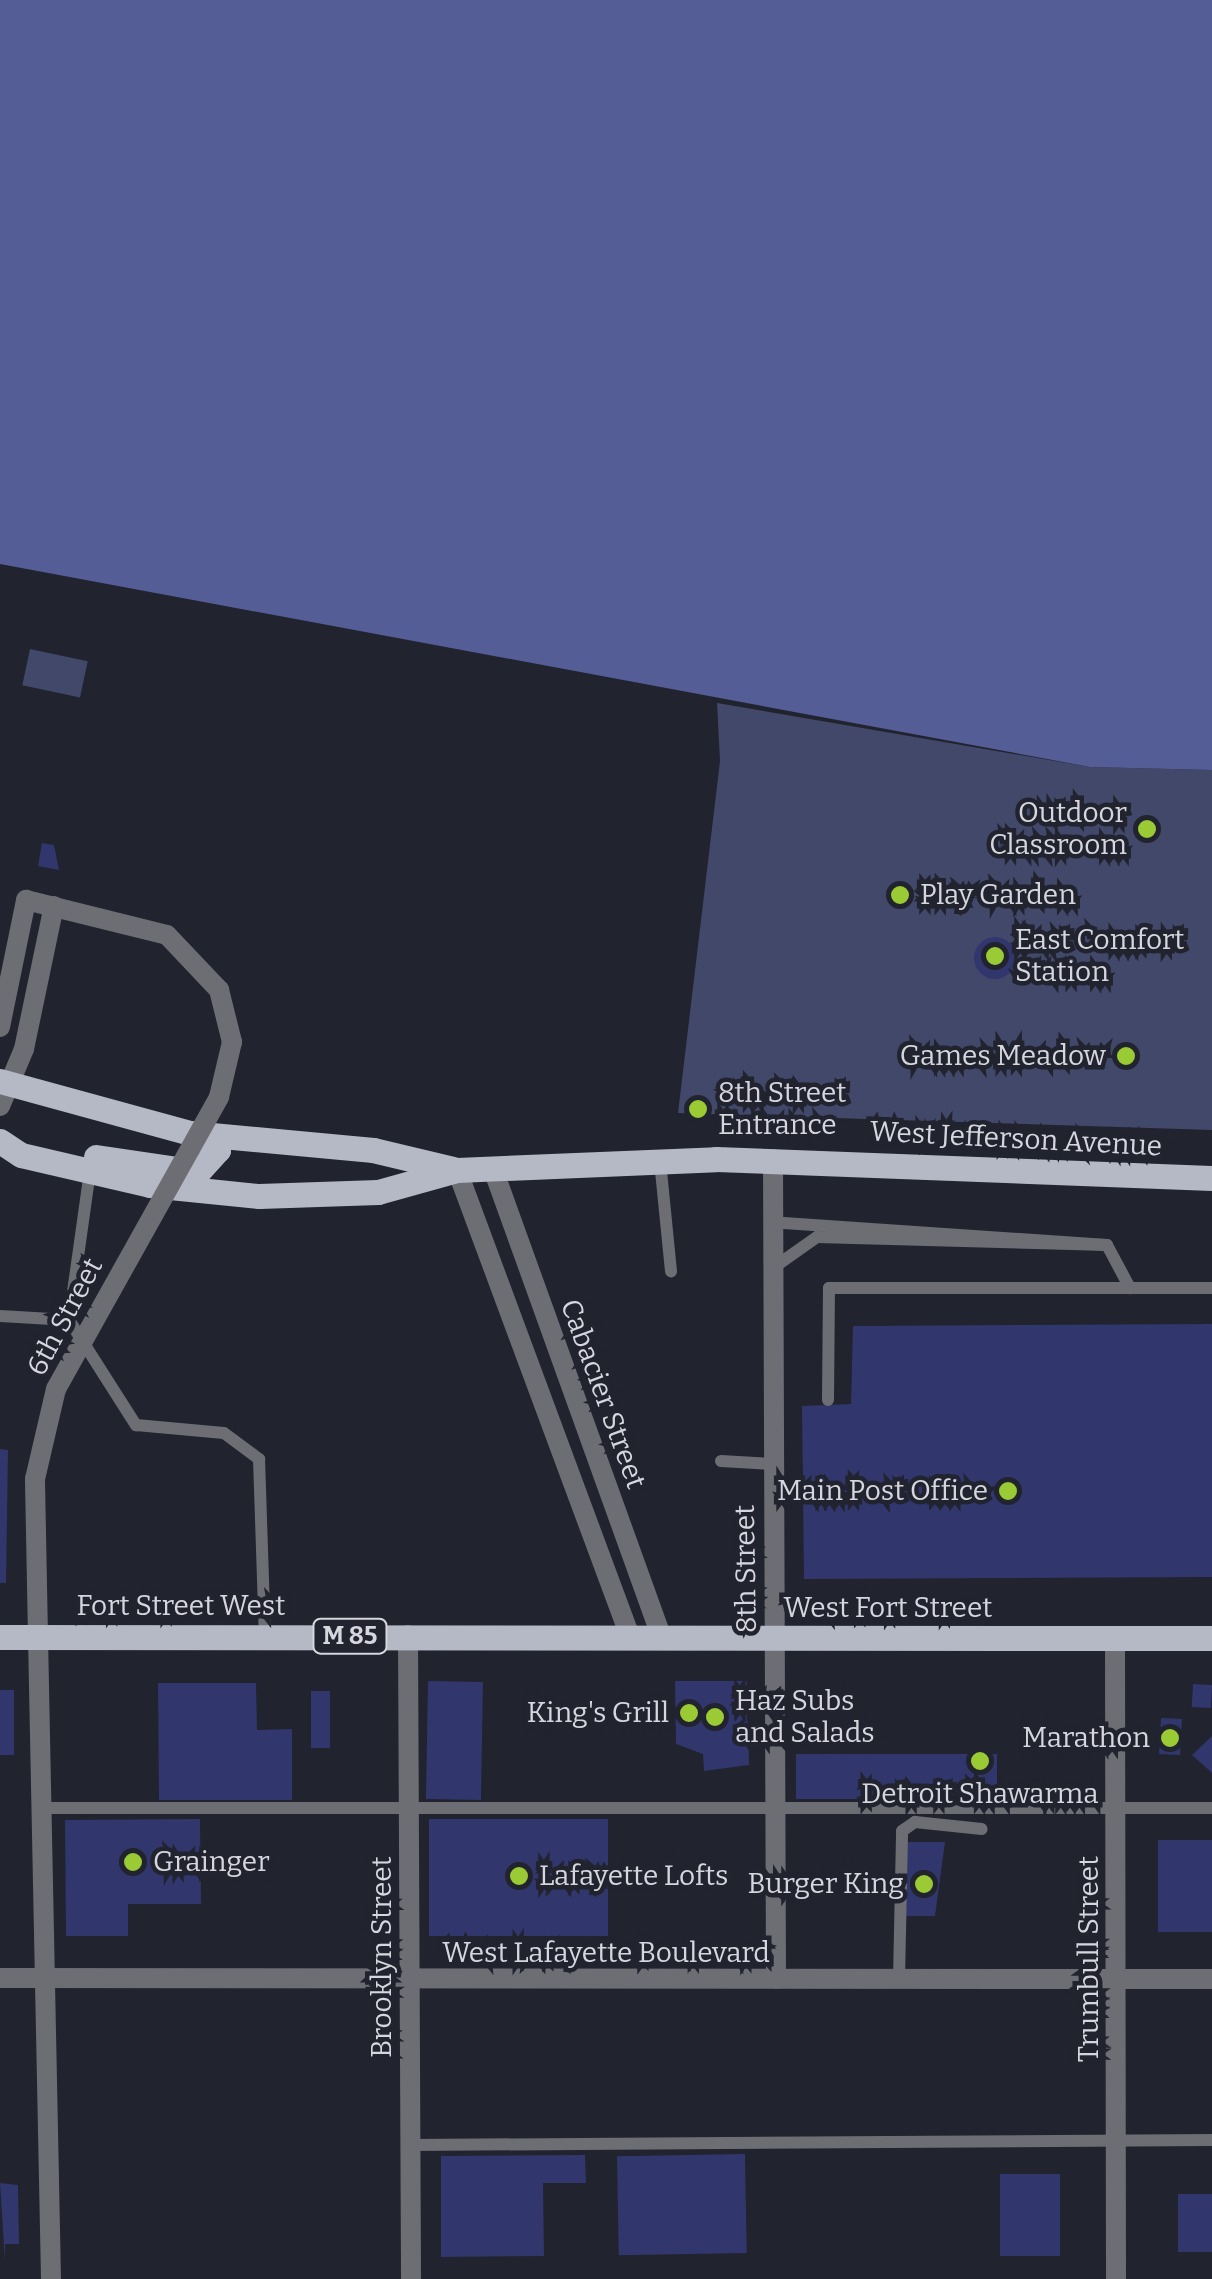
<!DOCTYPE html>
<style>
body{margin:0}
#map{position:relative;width:1212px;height:2279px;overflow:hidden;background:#21232f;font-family:Bitter,serif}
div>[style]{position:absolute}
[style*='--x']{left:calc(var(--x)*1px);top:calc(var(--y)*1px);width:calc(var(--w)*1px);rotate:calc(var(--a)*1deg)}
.green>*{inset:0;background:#42486a;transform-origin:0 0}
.water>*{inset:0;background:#555d96}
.building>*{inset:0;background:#31376c;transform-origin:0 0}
.round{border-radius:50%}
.service>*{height:12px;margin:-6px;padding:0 6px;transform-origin:6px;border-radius:6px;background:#6c6e74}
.minor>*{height:20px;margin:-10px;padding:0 10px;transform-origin:10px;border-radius:10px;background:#6c6e74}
.tertiary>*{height:20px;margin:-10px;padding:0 10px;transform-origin:10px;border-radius:10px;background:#6c6e74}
.primary>*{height:25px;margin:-12.5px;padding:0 12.5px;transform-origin:12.5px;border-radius:12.5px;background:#b5b8c5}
.minor-bridge>*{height:20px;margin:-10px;padding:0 10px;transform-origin:10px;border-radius:10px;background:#6c6e74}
.dots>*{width:28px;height:28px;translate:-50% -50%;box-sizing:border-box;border:5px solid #21232f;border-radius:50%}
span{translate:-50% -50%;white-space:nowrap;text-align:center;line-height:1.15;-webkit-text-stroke:9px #21232f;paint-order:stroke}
.shield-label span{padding:2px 8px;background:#21232f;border:2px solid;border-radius:8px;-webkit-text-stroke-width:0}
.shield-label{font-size:25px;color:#d5d6de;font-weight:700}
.poi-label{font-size:28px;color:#d5d6de}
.right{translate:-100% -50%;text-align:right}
.left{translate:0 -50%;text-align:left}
.street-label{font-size:28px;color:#d5d6de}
</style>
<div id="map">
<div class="green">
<i style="left:30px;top:649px;width:59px;height:37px;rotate:12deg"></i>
<i style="clip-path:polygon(717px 703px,1090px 767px,1212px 770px,1212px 1130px,678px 1113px,720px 761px)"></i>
</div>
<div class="water">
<i style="clip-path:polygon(0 0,1212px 0,1212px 770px,1090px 767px,0 564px)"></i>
</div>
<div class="building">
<i style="clip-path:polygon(42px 843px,54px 845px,59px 870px,38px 866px)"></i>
<i class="round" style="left:974px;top:937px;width:42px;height:42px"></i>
<i style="clip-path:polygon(1212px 1324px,1212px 1577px,804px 1579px,802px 1406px,851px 1404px,853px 1326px)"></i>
<i style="clip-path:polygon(0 1449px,8px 1450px,6px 1583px,0 1583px)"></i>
<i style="left:428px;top:1681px;width:55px;height:118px;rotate:1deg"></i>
<i style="clip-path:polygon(675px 1681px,747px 1681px,749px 1765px,704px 1771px,703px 1754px,676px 1744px)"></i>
<i style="clip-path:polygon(158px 1683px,256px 1683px,257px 1730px,292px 1729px,292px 1800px,159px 1800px)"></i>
<i style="left:1193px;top:1684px;width:19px;height:23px;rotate:3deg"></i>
<i style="left:0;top:1690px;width:14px;height:65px"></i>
<i style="left:330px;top:1691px;width:57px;height:19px;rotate:90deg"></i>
<i style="left:1161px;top:1718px;width:21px;height:36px;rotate:3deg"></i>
<i style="clip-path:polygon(1212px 1736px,1212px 1773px,1192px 1755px)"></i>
<i style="left:997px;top:1754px;width:45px;height:201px;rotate:90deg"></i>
<i style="clip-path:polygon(200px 1819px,201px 1904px,128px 1904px,128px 1936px,66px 1936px,65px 1820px)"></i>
<i style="left:429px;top:1819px;width:179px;height:117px"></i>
<i style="left:1158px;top:1840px;width:54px;height:92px"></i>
<i style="clip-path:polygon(906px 1842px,945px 1842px,935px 1916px,906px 1916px)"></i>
<i style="left:745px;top:2154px;width:99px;height:128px;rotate:89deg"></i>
<i style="clip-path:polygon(585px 2155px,586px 2183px,543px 2183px,544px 2256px,441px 2257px,441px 2156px)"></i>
<i style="left:1000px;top:2174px;width:60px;height:82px"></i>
<i style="clip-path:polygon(0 2183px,18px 2185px,19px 2244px,5px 2244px,5px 2262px)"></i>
<i style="left:1178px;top:2194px;width:34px;height:58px"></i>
</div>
<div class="service">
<i style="--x:660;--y:1161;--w:111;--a:84.3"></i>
<i style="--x:90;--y:1171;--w:150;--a:98"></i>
<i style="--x:69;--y:1320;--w:125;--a:57.5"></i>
<i style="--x:136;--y:1425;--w:88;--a:5.2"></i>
<i style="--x:224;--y:1433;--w:44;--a:36.6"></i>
<i style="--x:259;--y:1459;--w:177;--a:88.1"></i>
<i style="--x:1107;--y:1245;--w:49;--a:61.9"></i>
<i style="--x:773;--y:1268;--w:54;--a:-35.2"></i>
<i style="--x:817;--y:1237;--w:290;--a:1.6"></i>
<i style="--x:1107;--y:1245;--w:335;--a:-176.1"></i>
<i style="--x:0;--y:1316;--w:69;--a:3.3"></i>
<i style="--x:828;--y:1400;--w:112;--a:-89.5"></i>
<i style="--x:829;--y:1288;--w:383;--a:0"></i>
<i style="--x:721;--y:1461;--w:51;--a:3.4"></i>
<i style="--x:43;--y:1808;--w:1169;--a:0"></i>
<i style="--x:899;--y:1979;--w:148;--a:-88.8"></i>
<i style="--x:902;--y:1831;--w:16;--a:-35"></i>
<i style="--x:915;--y:1822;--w:67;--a:6"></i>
<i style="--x:410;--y:2145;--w:802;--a:-0.36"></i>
</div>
<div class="minor">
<i style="--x:0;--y:1027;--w:130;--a:-78.4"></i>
<i style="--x:26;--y:900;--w:145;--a:13.9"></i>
<i style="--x:167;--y:935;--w:76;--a:46.6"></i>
<i style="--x:0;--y:1106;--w:62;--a:-67.2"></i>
<i style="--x:24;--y:1049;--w:146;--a:-78.2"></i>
<i style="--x:773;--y:1159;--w:820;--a:89.79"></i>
<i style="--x:493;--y:1169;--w:499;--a:70.2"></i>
<i style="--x:457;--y:1170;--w:500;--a:69.65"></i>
<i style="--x:408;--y:1635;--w:644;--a:89.73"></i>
<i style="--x:38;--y:1637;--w:158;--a:-91.1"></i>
<i style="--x:35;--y:1479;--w:92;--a:-76.9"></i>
<i style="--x:0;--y:1978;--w:1212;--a:0.05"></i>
</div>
<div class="tertiary">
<i style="--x:38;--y:1637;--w:642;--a:88.84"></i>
<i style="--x:1115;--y:1638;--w:641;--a:89.91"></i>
</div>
<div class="primary">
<i style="--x:0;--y:1081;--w:197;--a:15.3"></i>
<i style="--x:190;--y:1133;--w:184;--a:5.3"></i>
<i style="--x:373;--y:1150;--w:82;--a:13.4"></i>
<i style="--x:0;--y:1141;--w:25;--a:34"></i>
<i style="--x:21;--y:1155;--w:132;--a:13.1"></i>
<i style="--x:150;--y:1185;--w:110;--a:5.8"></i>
<i style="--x:259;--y:1196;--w:119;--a:-1.9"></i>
<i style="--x:378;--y:1192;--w:82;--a:-15.6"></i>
<i style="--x:457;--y:1170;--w:259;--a:-2.4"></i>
<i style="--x:716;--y:1159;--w:496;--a:2.2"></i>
<i style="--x:96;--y:1157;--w:103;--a:8.4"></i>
<i style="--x:198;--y:1172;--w:30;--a:-48"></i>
<i style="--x:218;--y:1150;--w:27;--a:-147"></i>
<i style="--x:0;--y:1637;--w:1212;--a:0.05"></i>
</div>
<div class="minor-bridge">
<i style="--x:56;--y:1389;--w:334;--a:-60.8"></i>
<i style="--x:219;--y:1097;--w:57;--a:-76.7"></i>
<i style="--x:232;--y:1042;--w:54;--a:-104"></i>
</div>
<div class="dots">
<i style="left:1147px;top:829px;background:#9acb34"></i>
<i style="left:900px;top:895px;background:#9acb34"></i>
<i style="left:995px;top:956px;background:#9acb34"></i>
<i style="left:1126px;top:1056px;background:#9acb34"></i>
<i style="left:698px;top:1109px;background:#9acb34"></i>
<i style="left:1008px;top:1491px;background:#9acb34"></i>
<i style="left:689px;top:1713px;background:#9acb34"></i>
<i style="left:715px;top:1717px;background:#9acb34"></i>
<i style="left:1170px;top:1738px;background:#9acb34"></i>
<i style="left:980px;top:1761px;background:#9acb34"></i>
<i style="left:133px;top:1862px;background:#9acb34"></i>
<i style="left:519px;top:1876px;background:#9acb34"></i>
<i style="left:924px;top:1884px;background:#9acb34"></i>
</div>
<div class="shield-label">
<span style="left:350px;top:1636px">M 85</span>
</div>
<div class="poi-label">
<span class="right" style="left:1127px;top:829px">Outdoor<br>Classroom</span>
<span class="left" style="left:920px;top:895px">Play Garden</span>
<span class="left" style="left:1015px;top:956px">East Comfort<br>Station</span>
<span class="right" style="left:1106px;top:1056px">Games Meadow</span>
<span class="left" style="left:718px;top:1109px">8th Street<br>Entrance</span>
<span class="right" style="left:988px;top:1491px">Main Post Office</span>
<span class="left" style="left:735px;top:1717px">Haz Subs<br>and Salads</span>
<span class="right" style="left:669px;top:1713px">King's Grill</span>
<span class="right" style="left:1150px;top:1738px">Marathon</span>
<span style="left:980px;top:1794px">Detroit Shawarma</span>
<span class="left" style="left:153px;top:1862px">Grainger</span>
<span class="left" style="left:539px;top:1876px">Lafayette Lofts</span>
<span class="right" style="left:904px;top:1884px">Burger King</span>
</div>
<div class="street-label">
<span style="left:1016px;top:1139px;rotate:3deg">West Jefferson Avenue</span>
<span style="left:65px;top:1317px;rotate:-62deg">6th Street</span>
<span style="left:603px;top:1394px;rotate:70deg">Cabacier Street</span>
<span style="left:746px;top:1569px;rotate:-91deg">8th Street</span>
<span style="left:181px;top:1606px">Fort Street West</span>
<span style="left:888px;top:1608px">West Fort Street</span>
<span style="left:606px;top:1953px">West Lafayette Boulevard</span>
<span style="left:382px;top:1957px;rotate:-90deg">Brooklyn Street</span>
<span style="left:1089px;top:1959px;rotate:-90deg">Trumbull Street</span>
</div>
</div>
